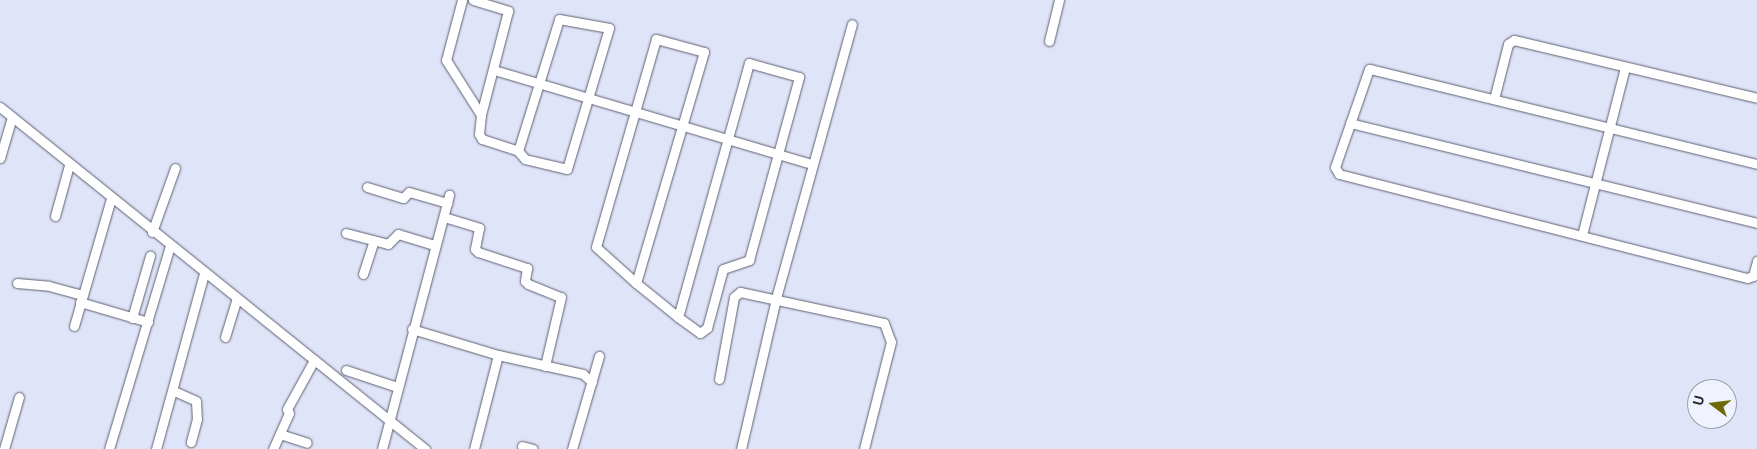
<!DOCTYPE html>
<style>
body{margin:0}
#map{position:relative;width:1757px;height:449px;overflow:hidden;background:#e0e4f8;font-family:"Space Grotesk",sans-serif}
div>[style]{position:absolute}
[style*='--x']{left:calc(var(--x)*1px);top:calc(var(--y)*1px);width:calc(var(--w)*1px);rotate:calc(var(--a)*1deg)}
.roads{filter:drop-shadow(0 0 1px #5c6070) drop-shadow(0 0 1px #5c6070)}
.minor>*{height:9px;margin:-4.5px;padding:0 4.5px;transform-origin:4.5px;border-radius:4.5px;background:#fff}
span{translate:-50% -50%;white-space:nowrap;text-align:center;line-height:1.15;-webkit-text-stroke:4px #f0f2fe;paint-order:stroke}
.north{position:absolute;left:1687px;top:379px;width:50px;height:50px;box-sizing:border-box;background:#f0f2fe;border:1px solid #9ea0aa;border-radius:50%;rotate:285deg;font-size:14px;font-weight:700;line-height:20px;text-align:center;color:#24252c}
.north::after{content:'';display:block;margin:auto;width:18px;height:22px;background:#6b6a07;clip-path:polygon(50% 0,100% 100%,50% 72%,0 100%)}
</style>
<div id="map">
<div class="roads">
<div class="minor">
<i style="--x:462;--y:0;--w:62;--a:104.9"></i>
<i style="--x:446;--y:60;--w:65;--a:57.5"></i>
<i style="--x:473;--y:0;--w:37;--a:17"></i>
<i style="--x:508;--y:11;--w:107;--a:104.6"></i>
<i style="--x:481;--y:115;--w:19;--a:96"></i>
<i style="--x:479;--y:134;--w:6;--a:59"></i>
<i style="--x:482;--y:139;--w:38;--a:18"></i>
<i style="--x:518;--y:151;--w:138;--a:-72.7"></i>
<i style="--x:559;--y:19;--w:51;--a:10.2"></i>
<i style="--x:609;--y:28;--w:147;--a:106.6"></i>
<i style="--x:567;--y:169;--w:43;--a:-166.6"></i>
<i style="--x:525;--y:159;--w:11;--a:-131"></i>
<i style="--x:1049;--y:41;--w:42;--a:-76.3"></i>
<i style="--x:494;--y:70;--w:332;--a:16.5"></i>
<i style="--x:1494;--y:99;--w:57;--a:-75.7"></i>
<i style="--x:1508;--y:44;--w:7;--a:-34"></i>
<i style="--x:1514;--y:40;--w:250;--a:13.4"></i>
<i style="--x:0;--y:107;--w:546;--a:38.82"></i>
<i style="--x:1350;--y:123;--w:419;--a:13.8"></i>
<i style="--x:0;--y:158;--w:43;--a:-73.7"></i>
<i style="--x:1757;--y:164;--w:399;--a:-166.2"></i>
<i style="--x:1369;--y:69;--w:104;--a:109.1"></i>
<i style="--x:1335;--y:167;--w:8;--a:60"></i>
<i style="--x:1339;--y:174;--w:421;--a:14.3"></i>
<i style="--x:1747;--y:278;--w:6;--a:-18"></i>
<i style="--x:1753;--y:276;--w:16;--a:-75"></i>
<i style="--x:367;--y:187;--w:38;--a:17"></i>
<i style="--x:403;--y:198;--w:8;--a:-45"></i>
<i style="--x:409;--y:192;--w:40;--a:16"></i>
<i style="--x:55;--y:216;--w:53;--a:-74.6"></i>
<i style="--x:444;--y:217;--w:37;--a:17"></i>
<i style="--x:479;--y:228;--w:21;--a:101"></i>
<i style="--x:475;--y:249;--w:4;--a:45"></i>
<i style="--x:478;--y:252;--w:52;--a:18.1"></i>
<i style="--x:527;--y:268;--w:13;--a:99"></i>
<i style="--x:525;--y:281;--w:4;--a:45"></i>
<i style="--x:528;--y:284;--w:35;--a:22"></i>
<i style="--x:561;--y:297;--w:71;--a:103.1"></i>
<i style="--x:152;--y:232;--w:68;--a:-70.2"></i>
<i style="--x:346;--y:233;--w:43;--a:14.7"></i>
<i style="--x:388;--y:244;--w:14;--a:-45"></i>
<i style="--x:398;--y:234;--w:39;--a:17"></i>
<i style="--x:1582;--y:235;--w:173;--a:-75.6"></i>
<i style="--x:363;--y:274;--w:35;--a:-72"></i>
<i style="--x:17;--y:283;--w:32;--a:5"></i>
<i style="--x:49;--y:286;--w:34;--a:15"></i>
<i style="--x:636;--y:283;--w:241;--a:-73.6"></i>
<i style="--x:704;--y:52;--w:50;--a:-164.8"></i>
<i style="--x:656;--y:39;--w:216;--a:106.1"></i>
<i style="--x:596;--y:247;--w:54;--a:42"></i>
<i style="--x:636;--y:283;--w:54;--a:39"></i>
<i style="--x:678;--y:317;--w:27;--a:36"></i>
<i style="--x:700;--y:333;--w:9;--a:-36"></i>
<i style="--x:707;--y:328;--w:61;--a:-74.8"></i>
<i style="--x:723;--y:269;--w:28;--a:-19"></i>
<i style="--x:749;--y:260;--w:190;--a:-74.7"></i>
<i style="--x:799;--y:77;--w:52;--a:-164.4"></i>
<i style="--x:749;--y:63;--w:264;--a:105.6"></i>
<i style="--x:80;--y:302;--w:71;--a:16.4"></i>
<i style="--x:132;--y:318;--w:65;--a:-73.8"></i>
<i style="--x:74;--y:326;--w:132;--a:-73.8"></i>
<i style="--x:412;--y:329;--w:90;--a:16.8"></i>
<i style="--x:498;--y:355;--w:87;--a:12.6"></i>
<i style="--x:583;--y:374;--w:12;--a:42"></i>
<i style="--x:225;--y:337;--w:39;--a:-73"></i>
<i style="--x:346;--y:370;--w:54;--a:18.4"></i>
<i style="--x:719;--y:379;--w:83;--a:-79.6"></i>
<i style="--x:734;--y:297;--w:8;--a:-40"></i>
<i style="--x:740;--y:292;--w:147;--a:12.1"></i>
<i style="--x:884;--y:323;--w:20;--a:70"></i>
<i style="--x:891;--y:342;--w:110;--a:104.2"></i>
<i style="--x:174;--y:391;--w:24;--a:24"></i>
<i style="--x:196;--y:401;--w:18;--a:87"></i>
<i style="--x:197;--y:419;--w:24;--a:105"></i>
<i style="--x:280;--y:434;--w:28;--a:18"></i>
<i style="--x:522;--y:446;--w:11;--a:15"></i>
<i style="--x:4;--y:449;--w:54;--a:-73.9"></i>
<i style="--x:109;--y:449;--w:212;--a:-73.3"></i>
<i style="--x:156;--y:449;--w:182;--a:-74.7"></i>
<i style="--x:273;--y:449;--w:39;--a:-66"></i>
<i style="--x:289;--y:413;--w:4;--a:-117"></i>
<i style="--x:287;--y:409;--w:56;--a:-61.1"></i>
<i style="--x:382;--y:449;--w:263;--a:-75.2"></i>
<i style="--x:474;--y:449;--w:97;--a:-75.7"></i>
<i style="--x:572;--y:449;--w:97;--a:-73.8"></i>
<i style="--x:741;--y:449;--w:155;--a:-76.9"></i>
<i style="--x:776;--y:298;--w:284;--a:-74.5"></i>
</div>
</div>
<div class="north">U</div>
</div>
